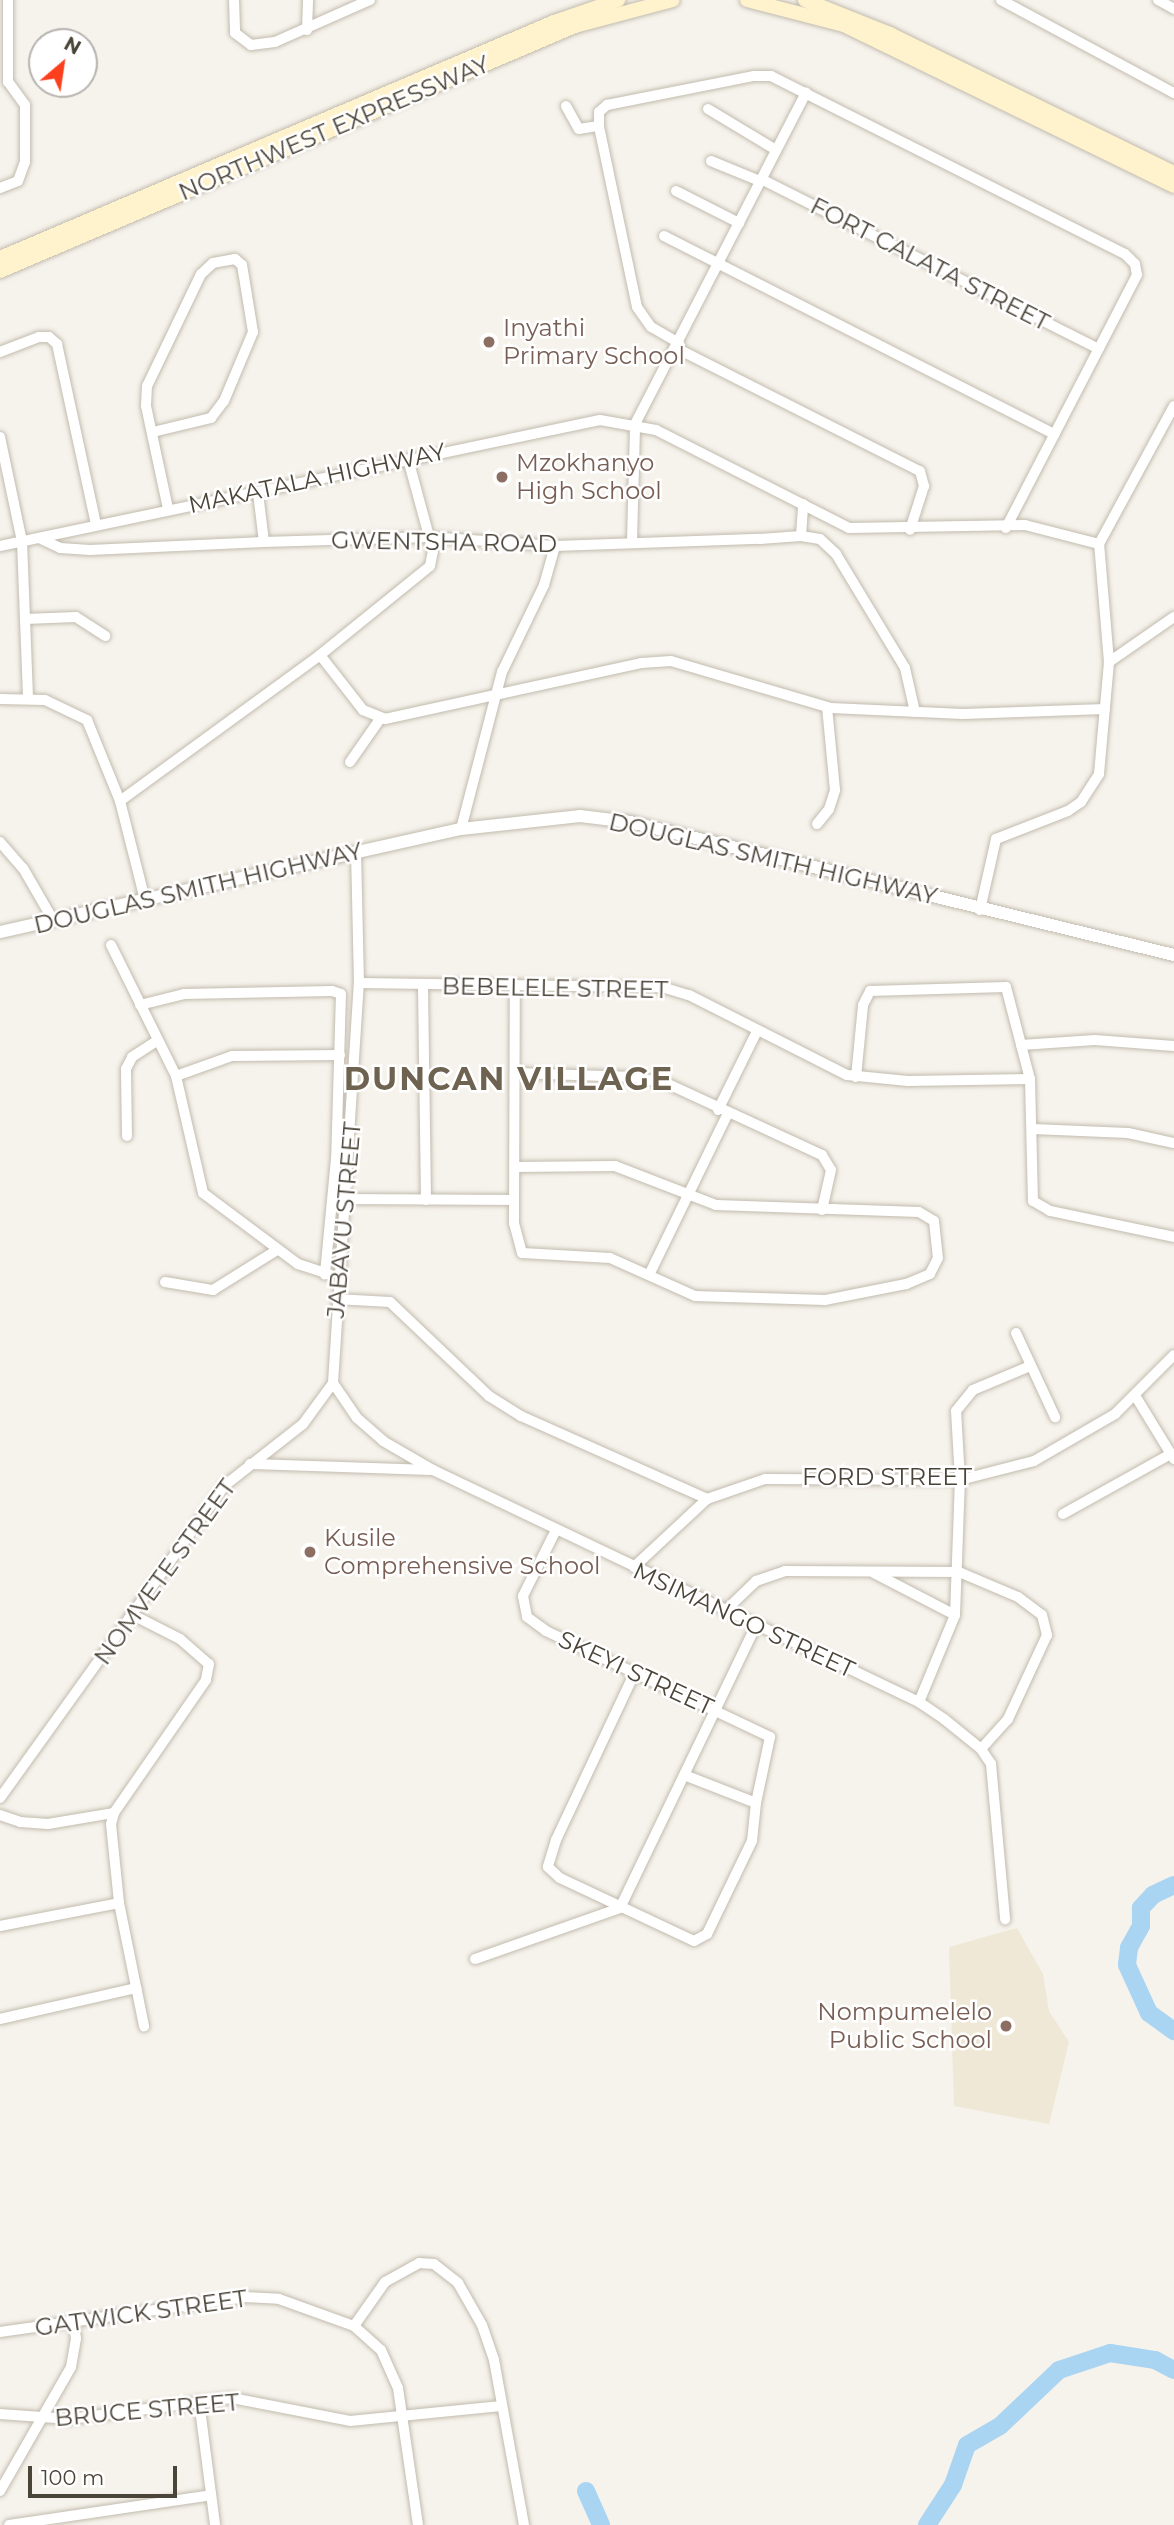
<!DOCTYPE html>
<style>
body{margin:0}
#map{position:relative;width:1174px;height:2525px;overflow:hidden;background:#f6f3ec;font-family:Montserrat,sans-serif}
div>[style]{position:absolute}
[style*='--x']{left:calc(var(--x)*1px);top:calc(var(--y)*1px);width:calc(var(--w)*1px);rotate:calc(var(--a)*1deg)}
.education>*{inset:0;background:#efe8d6}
.river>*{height:18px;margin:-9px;padding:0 9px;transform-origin:9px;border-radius:9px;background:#a9d4f2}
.roads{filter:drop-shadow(0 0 2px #c2bbae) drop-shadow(0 0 2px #c2bbae)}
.minor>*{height:10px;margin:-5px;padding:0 5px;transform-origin:5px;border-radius:5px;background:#fff}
.tertiary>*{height:12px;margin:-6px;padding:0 6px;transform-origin:6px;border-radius:6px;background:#fff}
.secondary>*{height:14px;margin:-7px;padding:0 7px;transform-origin:7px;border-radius:7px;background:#fff3cd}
.dots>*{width:19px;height:19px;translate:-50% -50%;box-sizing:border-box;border:4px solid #fff;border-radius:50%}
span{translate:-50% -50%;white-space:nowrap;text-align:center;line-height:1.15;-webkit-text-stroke:5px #fff;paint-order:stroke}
.street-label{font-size:24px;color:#4b4439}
.education-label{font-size:24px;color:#785e54}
.left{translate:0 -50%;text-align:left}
.right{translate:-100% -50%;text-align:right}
.district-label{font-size:32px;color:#6e6250;font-weight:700;letter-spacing:2px}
.north{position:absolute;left:28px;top:28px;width:70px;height:70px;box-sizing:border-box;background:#fff;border:2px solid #b7b4b0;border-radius:50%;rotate:29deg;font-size:19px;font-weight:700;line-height:28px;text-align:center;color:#4b4439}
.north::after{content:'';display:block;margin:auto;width:24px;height:32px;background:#fc3f1d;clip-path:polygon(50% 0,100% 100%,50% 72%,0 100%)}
.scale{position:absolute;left:28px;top:2466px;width:149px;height:32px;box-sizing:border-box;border:4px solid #4b4439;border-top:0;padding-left:9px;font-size:21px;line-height:24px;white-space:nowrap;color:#4b4439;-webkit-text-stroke:5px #fff;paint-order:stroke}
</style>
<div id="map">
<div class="education">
<i style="clip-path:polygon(1017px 1928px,1043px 1974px,1049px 2011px,1069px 2042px,1049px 2124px,954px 2106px,949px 1947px)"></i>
</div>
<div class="river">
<i style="--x:1174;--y:1885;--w:23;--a:155"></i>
<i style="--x:1153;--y:1895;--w:18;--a:133"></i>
<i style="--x:1141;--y:1908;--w:18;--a:90"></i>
<i style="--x:1141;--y:1926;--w:25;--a:119"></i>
<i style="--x:1129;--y:1948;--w:17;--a:97"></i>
<i style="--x:1127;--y:1965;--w:53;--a:65.4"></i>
<i style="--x:1149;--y:2013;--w:31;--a:36"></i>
<i style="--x:586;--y:2491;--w:37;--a:66"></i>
<i style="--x:927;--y:2525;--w:48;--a:-57"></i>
<i style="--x:953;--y:2485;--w:42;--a:-70.7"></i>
<i style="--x:967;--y:2445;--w:38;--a:-30"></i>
<i style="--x:1000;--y:2426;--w:81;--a:-43.5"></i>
<i style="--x:1059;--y:2370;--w:54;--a:-18.4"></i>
<i style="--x:1110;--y:2353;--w:46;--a:8.8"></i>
<i style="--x:1155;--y:2360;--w:21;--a:28"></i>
</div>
<div class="roads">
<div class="minor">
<i style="--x:234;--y:0;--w:33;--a:88"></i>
<i style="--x:235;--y:33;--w:20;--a:37"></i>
<i style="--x:251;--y:45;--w:24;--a:-7"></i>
<i style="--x:275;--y:42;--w:104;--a:-23.9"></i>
<i style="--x:1001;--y:0;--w:196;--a:28.3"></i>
<i style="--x:1158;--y:0;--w:18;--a:29"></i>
<i style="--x:307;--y:30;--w:30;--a:-88"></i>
<i style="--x:566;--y:106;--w:26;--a:61"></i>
<i style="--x:579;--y:129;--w:20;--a:-9"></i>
<i style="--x:708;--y:109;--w:79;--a:31.1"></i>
<i style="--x:711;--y:161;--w:53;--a:22.2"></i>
<i style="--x:761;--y:179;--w:378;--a:26.7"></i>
<i style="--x:0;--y:188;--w:19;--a:-21"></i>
<i style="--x:18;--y:181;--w:20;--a:-70"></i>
<i style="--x:25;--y:162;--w:57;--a:-90"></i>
<i style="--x:25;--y:105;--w:29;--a:-126"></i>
<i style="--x:8;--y:82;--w:82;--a:-90"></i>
<i style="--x:676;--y:191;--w:71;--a:26.9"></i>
<i style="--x:664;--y:236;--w:438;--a:26.9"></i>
<i style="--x:679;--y:343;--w:32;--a:-150"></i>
<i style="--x:651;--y:327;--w:24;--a:-125"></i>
<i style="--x:637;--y:307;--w:185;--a:-101.9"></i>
<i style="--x:599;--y:126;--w:14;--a:-90"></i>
<i style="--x:599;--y:112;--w:11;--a:-41"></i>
<i style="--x:607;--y:105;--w:150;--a:-11.2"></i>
<i style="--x:754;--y:76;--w:17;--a:0"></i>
<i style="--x:771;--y:76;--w:396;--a:26.7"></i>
<i style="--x:1125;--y:254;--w:14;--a:45"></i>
<i style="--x:1135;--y:264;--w:11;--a:80"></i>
<i style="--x:1137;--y:275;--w:285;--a:117.4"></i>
<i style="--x:676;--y:348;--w:273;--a:26.8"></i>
<i style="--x:920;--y:471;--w:16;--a:75"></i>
<i style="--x:924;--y:486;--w:46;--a:107.7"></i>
<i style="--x:0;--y:352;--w:42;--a:-21"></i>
<i style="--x:39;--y:337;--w:10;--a:0"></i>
<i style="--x:49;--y:337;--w:11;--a:41"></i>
<i style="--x:57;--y:344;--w:184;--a:77.8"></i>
<i style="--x:153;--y:432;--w:60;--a:-13.6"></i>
<i style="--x:211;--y:418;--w:21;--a:-53"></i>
<i style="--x:224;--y:401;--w:75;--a:-67.2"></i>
<i style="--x:253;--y:332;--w:68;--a:-99.3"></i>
<i style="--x:242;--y:265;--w:9;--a:-139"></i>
<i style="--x:235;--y:259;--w:22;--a:170"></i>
<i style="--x:213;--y:263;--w:16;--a:137"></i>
<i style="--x:201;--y:274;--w:124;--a:115.7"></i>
<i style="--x:147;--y:386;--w:20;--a:93"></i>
<i style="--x:146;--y:406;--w:105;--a:77.9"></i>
<i style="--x:0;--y:437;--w:106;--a:78.1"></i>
<i style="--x:22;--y:541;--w:158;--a:87.8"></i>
<i style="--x:258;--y:493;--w:49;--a:83"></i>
<i style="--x:264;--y:542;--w:165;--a:-1.7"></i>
<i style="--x:429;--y:537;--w:126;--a:4.1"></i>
<i style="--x:555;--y:546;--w:205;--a:-2"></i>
<i style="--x:760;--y:539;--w:41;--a:-4.2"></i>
<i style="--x:801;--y:536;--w:32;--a:-86"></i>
<i style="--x:801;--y:536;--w:19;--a:9"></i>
<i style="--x:820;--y:539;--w:22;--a:43"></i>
<i style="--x:836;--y:554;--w:133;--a:58.8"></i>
<i style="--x:905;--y:668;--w:45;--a:77.2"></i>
<i style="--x:39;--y:538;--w:23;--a:25"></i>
<i style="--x:60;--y:548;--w:30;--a:4"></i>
<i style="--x:90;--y:550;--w:174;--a:-2.6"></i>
<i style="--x:632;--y:542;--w:118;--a:-88.5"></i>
<i style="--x:635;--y:424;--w:373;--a:-62.7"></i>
<i style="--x:0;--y:546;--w:613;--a:-11.86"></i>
<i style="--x:600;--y:420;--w:57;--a:10.1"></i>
<i style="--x:656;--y:430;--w:216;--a:26.9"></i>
<i style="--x:849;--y:528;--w:176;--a:-1"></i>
<i style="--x:1025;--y:525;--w:76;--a:14.4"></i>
<i style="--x:25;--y:619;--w:51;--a:-2.2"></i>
<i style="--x:76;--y:617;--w:35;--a:33"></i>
<i style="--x:320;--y:655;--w:70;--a:52"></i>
<i style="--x:363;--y:710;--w:24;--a:22"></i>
<i style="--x:385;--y:719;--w:262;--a:-12.3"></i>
<i style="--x:641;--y:663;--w:30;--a:-4"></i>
<i style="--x:671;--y:661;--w:167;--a:16.4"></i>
<i style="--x:831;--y:708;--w:132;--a:2.6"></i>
<i style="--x:963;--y:714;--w:142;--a:-2"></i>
<i style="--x:1109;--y:662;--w:79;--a:-34.7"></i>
<i style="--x:0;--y:699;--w:45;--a:1.3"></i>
<i style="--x:45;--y:700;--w:47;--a:25.5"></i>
<i style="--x:87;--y:720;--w:87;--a:67.8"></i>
<i style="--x:120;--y:801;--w:102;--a:75.8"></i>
<i style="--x:350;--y:762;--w:52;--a:-55.1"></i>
<i style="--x:120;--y:801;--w:248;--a:-36.1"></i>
<i style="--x:320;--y:655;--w:141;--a:-39"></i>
<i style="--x:430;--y:566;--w:15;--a:-79"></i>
<i style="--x:433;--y:551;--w:95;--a:-105.2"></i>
<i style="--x:817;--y:824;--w:19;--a:-51"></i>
<i style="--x:829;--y:809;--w:20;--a:-72"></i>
<i style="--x:835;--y:790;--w:83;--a:-95.5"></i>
<i style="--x:461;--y:829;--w:162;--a:-75.4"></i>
<i style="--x:502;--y:672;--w:97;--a:-64.2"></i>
<i style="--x:544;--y:585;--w:41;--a:-74.2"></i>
<i style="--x:0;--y:842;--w:35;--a:49"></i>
<i style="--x:23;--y:868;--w:60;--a:60"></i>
<i style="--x:980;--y:910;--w:73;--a:-77.3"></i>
<i style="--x:996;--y:839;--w:77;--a:-21.3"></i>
<i style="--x:1068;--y:811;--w:16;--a:-35"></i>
<i style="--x:1081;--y:802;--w:33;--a:-57"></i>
<i style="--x:1099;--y:774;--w:112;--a:-84.9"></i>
<i style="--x:1109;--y:662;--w:118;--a:-94.8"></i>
<i style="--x:1099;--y:544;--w:157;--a:-61.5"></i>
<i style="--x:111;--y:945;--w:146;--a:63.6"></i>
<i style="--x:176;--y:1076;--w:120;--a:77"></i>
<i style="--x:203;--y:1193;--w:119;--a:36.8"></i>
<i style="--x:298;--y:1264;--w:33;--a:18"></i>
<i style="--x:359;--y:983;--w:303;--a:0.8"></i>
<i style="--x:662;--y:987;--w:28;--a:17"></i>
<i style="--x:689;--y:995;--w:177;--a:26.9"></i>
<i style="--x:847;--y:1075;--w:61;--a:5.6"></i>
<i style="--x:908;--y:1081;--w:122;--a:-0.9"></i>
<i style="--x:423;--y:986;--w:214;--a:89.2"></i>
<i style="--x:140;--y:1005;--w:45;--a:-14"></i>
<i style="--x:184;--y:994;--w:148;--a:-1.2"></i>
<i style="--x:332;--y:991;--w:9;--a:18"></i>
<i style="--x:341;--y:994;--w:165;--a:91.7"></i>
<i style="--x:336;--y:1159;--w:116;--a:95.5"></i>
<i style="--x:1021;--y:1045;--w:74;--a:-3.9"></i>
<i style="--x:1095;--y:1040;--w:79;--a:4.3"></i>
<i style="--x:516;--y:1073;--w:118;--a:1.9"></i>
<i style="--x:634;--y:1077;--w:33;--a:11"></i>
<i style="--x:666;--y:1083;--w:172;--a:24.8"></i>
<i style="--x:822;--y:1155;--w:17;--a:59"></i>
<i style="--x:831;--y:1170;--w:41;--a:102.7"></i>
<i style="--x:176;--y:1076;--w:59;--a:-19.7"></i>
<i style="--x:232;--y:1056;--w:108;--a:-0.5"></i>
<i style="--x:856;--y:1077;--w:72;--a:-84.4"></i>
<i style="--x:863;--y:1005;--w:16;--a:-63"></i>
<i style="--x:870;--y:991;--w:136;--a:-1.7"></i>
<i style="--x:1006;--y:987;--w:95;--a:75.4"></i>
<i style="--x:1030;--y:1079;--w:122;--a:88.6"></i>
<i style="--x:1033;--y:1201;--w:20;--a:30"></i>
<i style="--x:1050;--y:1211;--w:127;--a:11.8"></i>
<i style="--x:718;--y:1110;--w:88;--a:-63.7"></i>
<i style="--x:1033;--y:1129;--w:95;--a:2.4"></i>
<i style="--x:1128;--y:1133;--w:47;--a:12.3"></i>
<i style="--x:127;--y:1136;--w:67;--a:-90.9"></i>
<i style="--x:126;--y:1069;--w:13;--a:-63"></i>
<i style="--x:132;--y:1057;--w:31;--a:-33"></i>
<i style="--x:515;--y:1167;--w:100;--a:-0.6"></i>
<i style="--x:615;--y:1166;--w:108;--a:21.1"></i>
<i style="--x:716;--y:1205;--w:203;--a:2"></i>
<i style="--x:919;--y:1212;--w:17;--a:31"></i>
<i style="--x:934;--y:1221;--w:37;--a:84"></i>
<i style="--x:938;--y:1258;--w:18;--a:117"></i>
<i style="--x:930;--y:1274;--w:26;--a:157"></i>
<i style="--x:906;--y:1284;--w:83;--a:168.8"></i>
<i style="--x:825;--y:1300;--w:130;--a:-178.2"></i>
<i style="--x:695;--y:1296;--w:93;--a:-155.9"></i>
<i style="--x:610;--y:1258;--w:88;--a:-176.7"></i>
<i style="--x:522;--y:1253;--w:31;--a:-105"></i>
<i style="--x:514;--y:1223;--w:239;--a:-89.8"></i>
<i style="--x:346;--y:1199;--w:168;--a:0.3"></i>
<i style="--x:650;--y:1273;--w:176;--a:-64"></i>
<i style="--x:165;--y:1282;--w:49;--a:9.5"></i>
<i style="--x:213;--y:1290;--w:75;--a:-32"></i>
<i style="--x:336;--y:1299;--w:54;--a:3.2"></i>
<i style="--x:390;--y:1302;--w:137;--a:43.5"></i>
<i style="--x:489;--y:1396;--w:38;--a:32"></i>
<i style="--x:521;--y:1416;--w:204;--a:24"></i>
<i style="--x:1016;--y:1333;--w:93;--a:65.1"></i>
<i style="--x:333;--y:1383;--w:42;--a:55.6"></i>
<i style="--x:357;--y:1418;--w:35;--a:41"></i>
<i style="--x:383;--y:1441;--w:58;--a:30.1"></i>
<i style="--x:433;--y:1470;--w:539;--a:25.52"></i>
<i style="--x:919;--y:1702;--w:30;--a:34"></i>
<i style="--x:944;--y:1719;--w:48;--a:39"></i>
<i style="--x:981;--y:1749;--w:18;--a:56"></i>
<i style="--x:991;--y:1764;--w:156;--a:84.8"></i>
<i style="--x:1136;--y:1397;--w:73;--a:58.5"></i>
<i style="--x:250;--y:1464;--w:183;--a:1.9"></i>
<i style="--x:1063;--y:1514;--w:124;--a:-29.1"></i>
<i style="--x:555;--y:1532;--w:72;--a:116.6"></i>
<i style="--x:523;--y:1596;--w:21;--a:79"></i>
<i style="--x:527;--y:1617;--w:24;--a:36"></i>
<i style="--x:546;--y:1631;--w:248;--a:25.3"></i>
<i style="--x:770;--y:1737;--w:67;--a:102"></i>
<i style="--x:634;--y:1567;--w:100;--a:-43"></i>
<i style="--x:707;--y:1499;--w:61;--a:-19"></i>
<i style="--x:765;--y:1479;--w:195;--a:0.3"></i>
<i style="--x:960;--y:1480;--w:76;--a:-14.4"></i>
<i style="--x:1034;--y:1461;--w:94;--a:-30.1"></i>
<i style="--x:1115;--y:1414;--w:83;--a:-45"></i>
<i style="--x:874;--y:1573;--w:91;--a:27.4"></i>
<i style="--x:726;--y:1610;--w:42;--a:-44"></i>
<i style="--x:756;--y:1581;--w:31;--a:-19"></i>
<i style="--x:785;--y:1571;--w:174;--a:0.3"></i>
<i style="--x:959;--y:1572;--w:64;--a:23"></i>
<i style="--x:1018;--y:1597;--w:30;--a:37"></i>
<i style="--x:1042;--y:1615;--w:21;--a:76"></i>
<i style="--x:1047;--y:1635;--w:93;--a:114.9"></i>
<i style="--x:1008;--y:1719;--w:40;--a:132"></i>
<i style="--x:131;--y:1614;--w:55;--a:27"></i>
<i style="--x:180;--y:1639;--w:38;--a:41"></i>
<i style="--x:209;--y:1664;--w:16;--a:101"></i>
<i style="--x:206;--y:1680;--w:162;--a:124.7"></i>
<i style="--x:114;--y:1813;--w:11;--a:105"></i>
<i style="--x:111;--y:1824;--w:79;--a:84.2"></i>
<i style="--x:119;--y:1903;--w:126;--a:78.5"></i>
<i style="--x:635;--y:1672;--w:186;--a:115.2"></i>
<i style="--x:556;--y:1840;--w:28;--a:107"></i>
<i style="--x:548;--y:1867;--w:16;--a:43"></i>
<i style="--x:560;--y:1878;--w:148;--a:25.2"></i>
<i style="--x:694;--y:1941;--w:15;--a:-28"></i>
<i style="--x:707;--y:1934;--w:103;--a:-64.2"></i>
<i style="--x:752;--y:1841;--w:38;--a:-84"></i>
<i style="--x:756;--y:1803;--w:77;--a:-158.7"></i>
<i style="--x:919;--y:1702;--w:94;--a:-67.5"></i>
<i style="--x:955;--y:1615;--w:135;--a:-87.9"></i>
<i style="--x:960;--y:1480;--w:69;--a:-93.3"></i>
<i style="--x:956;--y:1411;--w:27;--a:-51"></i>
<i style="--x:973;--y:1390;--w:62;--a:-22.8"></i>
<i style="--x:0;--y:1798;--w:384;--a:-54.3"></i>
<i style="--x:224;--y:1486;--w:100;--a:-38.1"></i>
<i style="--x:303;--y:1424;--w:51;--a:-53.8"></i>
<i style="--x:333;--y:1383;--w:401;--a:-86.3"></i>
<i style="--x:359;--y:983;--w:130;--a:-91.3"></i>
<i style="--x:0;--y:1815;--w:21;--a:19"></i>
<i style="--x:20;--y:1822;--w:28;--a:4"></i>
<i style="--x:48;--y:1824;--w:67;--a:-9.5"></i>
<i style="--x:620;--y:1908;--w:312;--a:-64.3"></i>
<i style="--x:0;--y:1926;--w:121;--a:-10.9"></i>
<i style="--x:475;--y:1959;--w:154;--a:-19.4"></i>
<i style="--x:0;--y:2019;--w:140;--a:-12.8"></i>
<i style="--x:354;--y:2326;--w:54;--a:-54.8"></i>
<i style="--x:385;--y:2282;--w:39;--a:-29"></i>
<i style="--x:419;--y:2263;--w:15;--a:4"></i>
<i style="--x:434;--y:2264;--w:31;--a:38"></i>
<i style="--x:458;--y:2283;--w:48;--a:60.3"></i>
<i style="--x:482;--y:2325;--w:37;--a:71"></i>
<i style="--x:494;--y:2360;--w:168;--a:79.7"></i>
<i style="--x:0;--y:2332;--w:247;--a:-8.1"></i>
<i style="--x:245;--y:2297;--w:34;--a:3"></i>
<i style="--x:279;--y:2299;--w:80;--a:19.8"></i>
<i style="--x:354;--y:2326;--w:36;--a:42"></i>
<i style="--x:381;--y:2350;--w:42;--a:65.9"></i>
<i style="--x:398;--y:2388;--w:138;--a:81.7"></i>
<i style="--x:199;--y:2401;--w:125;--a:82.6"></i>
<i style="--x:0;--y:2414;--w:70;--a:4.1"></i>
<i style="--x:70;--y:2419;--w:163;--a:-7.4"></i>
<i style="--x:232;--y:2398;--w:120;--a:11"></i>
<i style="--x:350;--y:2421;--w:152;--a:-5.7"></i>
<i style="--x:0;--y:2491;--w:143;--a:-60.2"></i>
<i style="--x:71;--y:2367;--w:29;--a:-80"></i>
<i style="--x:76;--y:2338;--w:17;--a:-100"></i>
<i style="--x:9;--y:2525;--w:204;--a:-8.4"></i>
</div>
<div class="tertiary">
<i style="--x:0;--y:932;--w:472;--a:-12.6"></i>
<i style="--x:461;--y:829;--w:120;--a:-6.2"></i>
<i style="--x:580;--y:816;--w:50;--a:6.8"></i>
<i style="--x:630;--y:822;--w:560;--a:13.74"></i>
</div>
<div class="secondary">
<i style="--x:747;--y:0;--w:100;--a:14.5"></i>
<i style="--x:844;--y:25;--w:367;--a:26"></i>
<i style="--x:805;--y:0;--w:92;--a:21.8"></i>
<i style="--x:890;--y:34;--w:316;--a:26.1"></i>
<i style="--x:0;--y:258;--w:602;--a:-23.07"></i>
<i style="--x:554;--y:22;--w:68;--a:-19"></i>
<i style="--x:0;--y:271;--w:625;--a:-23.08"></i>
<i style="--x:575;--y:26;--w:101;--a:-14.9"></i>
</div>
</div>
<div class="dots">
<i style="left:489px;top:342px;background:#8d6e63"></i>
<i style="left:502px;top:477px;background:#8d6e63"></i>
<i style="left:310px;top:1552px;background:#8d6e63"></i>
<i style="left:1006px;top:2026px;background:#8d6e63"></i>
</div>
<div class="street-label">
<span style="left:334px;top:128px;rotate:-23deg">NORTHWEST EXPRESSWAY</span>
<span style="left:930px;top:264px;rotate:27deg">FORT CALATA STREET</span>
<span style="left:317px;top:478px;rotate:-12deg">MAKATALA HIGHWAY</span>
<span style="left:444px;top:542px;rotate:1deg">GWENTSHA ROAD</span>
<span style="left:773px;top:859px;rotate:13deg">DOUGLAS SMITH HIGHWAY</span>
<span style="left:198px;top:888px;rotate:-13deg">DOUGLAS SMITH HIGHWAY</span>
<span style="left:555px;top:988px;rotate:1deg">BEBELELE STREET</span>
<span style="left:344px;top:1220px;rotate:-85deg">JABAVU STREET</span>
<span style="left:887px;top:1477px">FORD STREET</span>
<span style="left:165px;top:1572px;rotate:-54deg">NOMVETE STREET</span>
<span style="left:744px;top:1620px;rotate:25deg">MSIMANGO STREET</span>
<span style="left:636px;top:1673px;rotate:25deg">SKEYI STREET</span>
<span style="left:141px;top:2313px;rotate:-8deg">GATWICK STREET</span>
<span style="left:147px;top:2410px;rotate:-5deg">BRUCE STREET</span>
</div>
<div class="education-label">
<span class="left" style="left:503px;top:342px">Inyathi<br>Primary School</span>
<span class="left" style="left:516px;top:477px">Mzokhanyo<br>High School</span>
<span class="left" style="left:324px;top:1552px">Kusile<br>Comprehensive School</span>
<span class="right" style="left:992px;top:2026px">Nompumelelo<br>Public School</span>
</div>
<div class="district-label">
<span style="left:509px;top:1079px">DUNCAN VILLAGE</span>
</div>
<div class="north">N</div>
<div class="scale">100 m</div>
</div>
